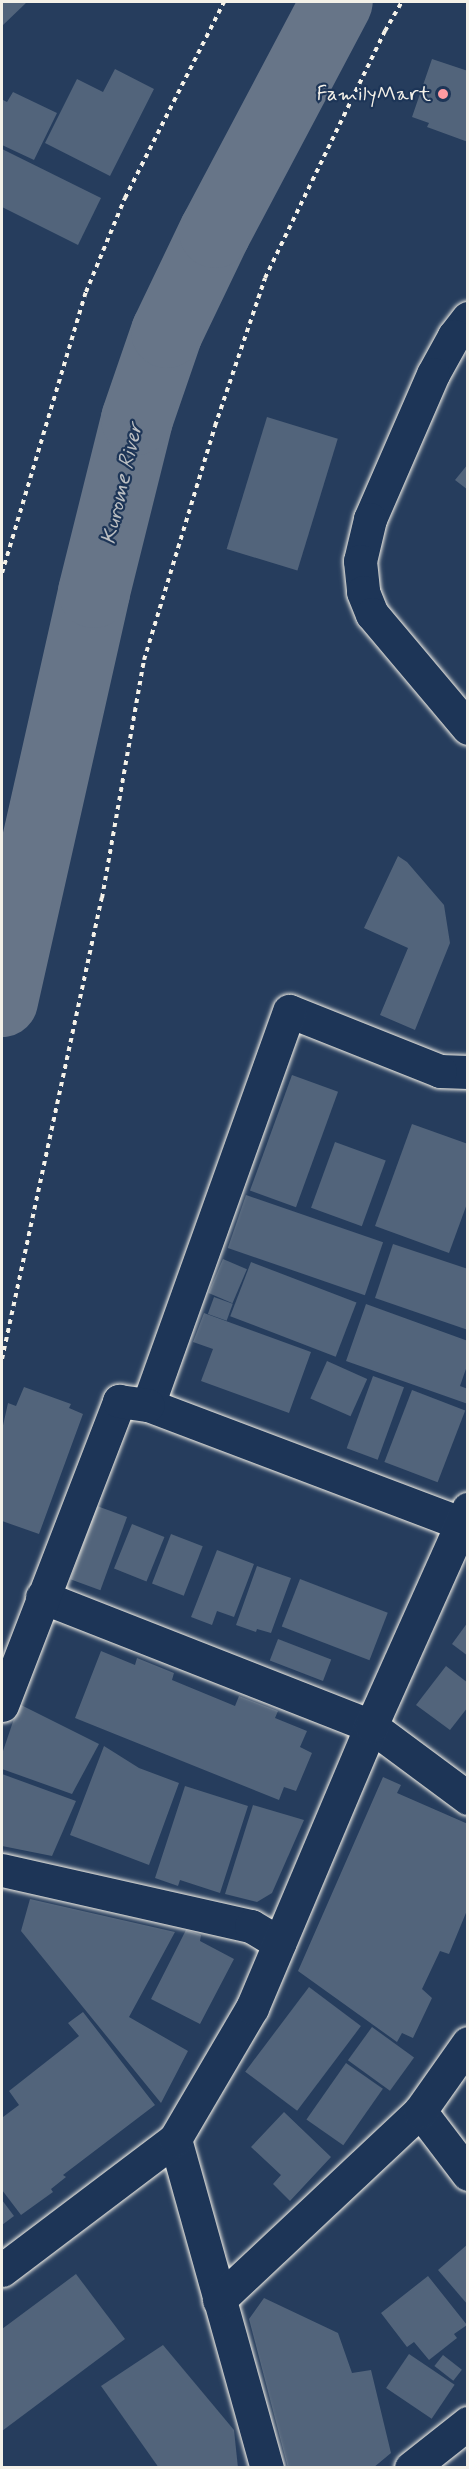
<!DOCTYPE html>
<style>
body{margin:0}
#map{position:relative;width:469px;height:2469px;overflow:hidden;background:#263d5d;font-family:Mynerve,sans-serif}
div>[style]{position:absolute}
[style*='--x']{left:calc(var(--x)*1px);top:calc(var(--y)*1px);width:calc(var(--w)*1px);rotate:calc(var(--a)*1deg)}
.river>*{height:72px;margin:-36px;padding:0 36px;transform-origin:36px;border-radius:36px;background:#677588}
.building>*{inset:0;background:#52647b;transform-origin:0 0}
.path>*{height:4px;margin-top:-2px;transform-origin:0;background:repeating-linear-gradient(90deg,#f4f1e8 0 4.5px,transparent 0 9px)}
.roads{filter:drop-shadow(0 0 2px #f4f1e8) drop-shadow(0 0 2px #f4f1e8)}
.minor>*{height:33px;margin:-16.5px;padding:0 16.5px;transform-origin:16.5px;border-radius:16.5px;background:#1d3557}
.dots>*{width:16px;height:16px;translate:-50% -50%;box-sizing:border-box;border:3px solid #1d3557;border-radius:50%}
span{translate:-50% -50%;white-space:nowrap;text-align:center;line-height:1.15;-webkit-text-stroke:4.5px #1d3557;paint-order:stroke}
.poi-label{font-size:21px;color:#f4f1e8}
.right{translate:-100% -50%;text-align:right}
.water-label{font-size:22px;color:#bcbfc2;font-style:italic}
.frame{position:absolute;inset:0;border:3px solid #f4f1e8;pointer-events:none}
</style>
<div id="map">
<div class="river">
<i style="--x:2;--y:1001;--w:419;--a:-77.3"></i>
<i style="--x:94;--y:592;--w:178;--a:-76"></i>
<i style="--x:137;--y:419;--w:92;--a:-71"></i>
<i style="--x:167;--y:332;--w:111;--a:-64.4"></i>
<i style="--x:215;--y:232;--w:260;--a:-62.1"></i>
</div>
<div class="building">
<i style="clip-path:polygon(2px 2px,27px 2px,2px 26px)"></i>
<i style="clip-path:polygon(432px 59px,468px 71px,468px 142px,427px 127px,429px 123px,412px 117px)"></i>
<i style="clip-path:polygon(115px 69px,154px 89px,110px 176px,45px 143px,77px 79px,103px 92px)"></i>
<i style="clip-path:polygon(13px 92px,57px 113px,34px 160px,2px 145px,2px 103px,3px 100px,7px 102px)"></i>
<i style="clip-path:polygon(2px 149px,101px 198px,78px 245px,2px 207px)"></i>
<i style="left:267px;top:417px;width:74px;height:138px;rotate:17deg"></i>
<i style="clip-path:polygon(468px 464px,468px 490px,455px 480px)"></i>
<i style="clip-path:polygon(398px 856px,407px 862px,444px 905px,450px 943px,415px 1030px,380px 1015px,408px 948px,364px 928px)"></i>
<i style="left:292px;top:1075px;width:49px;height:123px;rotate:20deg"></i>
<i style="clip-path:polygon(412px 1124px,468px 1144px,468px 1201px,449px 1253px,375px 1226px)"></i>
<i style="left:335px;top:1142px;width:54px;height:70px;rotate:20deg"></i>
<i style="left:246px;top:1195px;width:145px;height:56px;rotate:19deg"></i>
<i style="clip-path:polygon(393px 1244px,468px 1269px,468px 1330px,375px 1298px)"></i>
<i style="left:223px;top:1259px;width:26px;height:37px;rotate:23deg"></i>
<i style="left:251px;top:1262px;width:113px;height:58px;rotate:21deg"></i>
<i style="left:214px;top:1297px;width:20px;height:18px;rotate:20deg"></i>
<i style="clip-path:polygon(366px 1304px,468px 1341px,468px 1363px,460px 1386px,468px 1389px,468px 1404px,346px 1361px)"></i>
<i style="clip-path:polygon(204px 1313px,311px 1352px,289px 1413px,201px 1381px,213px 1349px,193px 1342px)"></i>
<i style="left:327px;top:1361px;width:44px;height:41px;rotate:24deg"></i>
<i style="left:373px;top:1376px;width:33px;height:77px;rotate:20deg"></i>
<i style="clip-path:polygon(24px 1387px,71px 1404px,69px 1408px,83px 1414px,39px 1534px,2px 1521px,2px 1430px,8px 1403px,16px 1406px)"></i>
<i style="left:412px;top:1390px;width:57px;height:77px;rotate:21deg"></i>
<i style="left:97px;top:1506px;width:32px;height:78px;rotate:20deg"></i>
<i style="left:132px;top:1524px;width:35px;height:48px;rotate:22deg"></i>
<i style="left:171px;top:1534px;width:34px;height:53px;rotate:21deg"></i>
<i style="clip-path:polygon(217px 1550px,254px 1564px,234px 1617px,217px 1611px,212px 1625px,191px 1617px)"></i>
<i style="clip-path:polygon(257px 1566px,291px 1578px,271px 1633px,257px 1629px,256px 1632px,236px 1625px)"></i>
<i style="left:300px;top:1579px;width:94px;height:51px;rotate:21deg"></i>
<i style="clip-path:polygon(468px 1622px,468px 1656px,452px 1644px)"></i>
<i style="left:278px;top:1639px;width:57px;height:23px;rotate:21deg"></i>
<i style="clip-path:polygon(101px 1651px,135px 1665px,137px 1658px,174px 1673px,172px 1680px,235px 1706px,239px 1696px,278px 1711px,275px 1718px,307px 1731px,300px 1747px,312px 1753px,296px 1791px,284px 1787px,279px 1800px,75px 1718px)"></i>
<i style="clip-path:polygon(446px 1666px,468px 1683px,468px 1707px,450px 1730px,416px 1705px)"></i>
<i style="clip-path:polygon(19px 1704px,99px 1744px,72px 1794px,2px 1769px,2px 1754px)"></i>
<i style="clip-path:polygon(104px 1746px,139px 1768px,179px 1783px,149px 1865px,70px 1835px)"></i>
<i style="clip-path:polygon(2px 1774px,76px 1801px,52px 1856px,2px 1846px)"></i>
<i style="clip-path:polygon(383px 1777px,401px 1785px,397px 1793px,468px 1824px,468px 1908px,449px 1954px,440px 1951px,422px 1989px,432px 1998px,413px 2038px,402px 2033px,397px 2042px,298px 1971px)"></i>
<i style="clip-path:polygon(185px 1786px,248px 1806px,220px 1893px,180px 1880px,178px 1886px,155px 1878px)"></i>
<i style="clip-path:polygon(253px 1805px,304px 1820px,272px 1893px,257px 1902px,225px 1894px)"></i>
<i style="clip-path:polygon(30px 1899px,175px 1932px,129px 2017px,188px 2051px,161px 2103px,21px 1931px)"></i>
<i style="clip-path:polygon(186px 1930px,201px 1935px,200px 1941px,234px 1959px,200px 2024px,151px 1999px)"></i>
<i style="left:309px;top:1987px;width:65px;height:106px;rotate:37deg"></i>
<i style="clip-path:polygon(83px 2012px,155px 2105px,63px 2175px,66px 2177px,51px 2189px,53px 2192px,21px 2215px,2px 2190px,2px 2115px,3px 2117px,19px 2105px,9px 2091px,79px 2036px,68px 2023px)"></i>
<i style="left:372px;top:2027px;width:52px;height:41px;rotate:36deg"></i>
<i style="left:346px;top:2063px;width:45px;height:69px;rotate:35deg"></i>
<i style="clip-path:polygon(284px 2112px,331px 2157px,290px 2201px,273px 2184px,281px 2175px,251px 2147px)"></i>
<i style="clip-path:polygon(2px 2200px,14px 2216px,2px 2225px)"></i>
<i style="clip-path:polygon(468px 2244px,468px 2305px,438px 2270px)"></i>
<i style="clip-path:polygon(76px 2274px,125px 2339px,2px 2431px,2px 2329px)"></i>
<i style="clip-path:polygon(428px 2276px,467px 2325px,454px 2334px,457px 2338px,429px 2360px,414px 2342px,407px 2347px,381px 2313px)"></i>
<i style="clip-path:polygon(264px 2298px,338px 2333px,352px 2373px,371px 2370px,391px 2453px,373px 2468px,288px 2468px,249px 2319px)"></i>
<i style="clip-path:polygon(163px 2345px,234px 2430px,238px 2468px,159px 2468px,101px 2386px)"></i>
<i style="left:409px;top:2354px;width:55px;height:41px;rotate:34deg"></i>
<i style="left:443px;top:2355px;width:24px;height:14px;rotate:38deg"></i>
</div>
<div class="path">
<i style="--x:2;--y:573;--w:293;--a:-73.4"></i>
<i style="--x:86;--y:292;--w:102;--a:-67.5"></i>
<i style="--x:125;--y:198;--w:220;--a:-63.2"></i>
<i style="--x:2;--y:1359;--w:472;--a:-77.8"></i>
<i style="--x:102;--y:898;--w:242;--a:-80"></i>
<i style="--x:144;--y:660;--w:245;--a:-73.1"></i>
<i style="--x:215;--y:426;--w:156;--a:-71.3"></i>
<i style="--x:265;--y:278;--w:275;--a:-64.1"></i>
<i style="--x:385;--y:31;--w:34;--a:-60"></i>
</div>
<div class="roads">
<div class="minor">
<i style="--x:468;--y:318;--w:23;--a:128"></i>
<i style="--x:454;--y:336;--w:43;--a:118.9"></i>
<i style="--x:433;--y:374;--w:158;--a:113.5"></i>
<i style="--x:370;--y:519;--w:43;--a:103.4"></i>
<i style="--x:360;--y:561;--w:31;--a:84"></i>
<i style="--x:363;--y:592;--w:24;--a:68"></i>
<i style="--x:372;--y:614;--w:149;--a:49.9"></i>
<i style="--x:468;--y:1072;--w:28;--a:-178"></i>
<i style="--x:440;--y:1071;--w:162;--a:-158.3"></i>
<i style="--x:289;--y:1011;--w:418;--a:109.7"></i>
<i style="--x:148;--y:1405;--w:342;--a:20.7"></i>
<i style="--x:42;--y:1597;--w:353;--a:21.4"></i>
<i style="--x:371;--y:1726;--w:121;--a:36.6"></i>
<i style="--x:2;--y:1705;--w:326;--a:-68.9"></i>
<i style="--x:119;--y:1401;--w:29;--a:8"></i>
<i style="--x:2;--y:1870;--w:255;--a:12.7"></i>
<i style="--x:251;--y:1926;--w:33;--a:31"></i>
<i style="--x:420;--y:2111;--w:79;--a:52.7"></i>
<i style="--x:175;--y:2139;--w:342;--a:74.4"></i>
<i style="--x:2;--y:2270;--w:217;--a:-37.1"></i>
<i style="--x:175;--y:2139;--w:152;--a:-59.6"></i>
<i style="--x:252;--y:2008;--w:306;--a:-67.1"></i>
<i style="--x:371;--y:1726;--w:238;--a:-65.9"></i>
<i style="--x:219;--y:2300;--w:276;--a:-43.2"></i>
<i style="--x:420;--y:2111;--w:83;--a:-54.8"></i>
<i style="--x:411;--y:2468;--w:73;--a:-38.3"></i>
</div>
</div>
<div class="dots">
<i style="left:443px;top:94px;background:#ff9aa2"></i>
</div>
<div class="poi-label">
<span class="right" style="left:431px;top:94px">FamilyMart</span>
</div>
<div class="water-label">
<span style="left:123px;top:484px;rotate:-77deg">Kurome River</span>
</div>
<div class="frame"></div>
</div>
